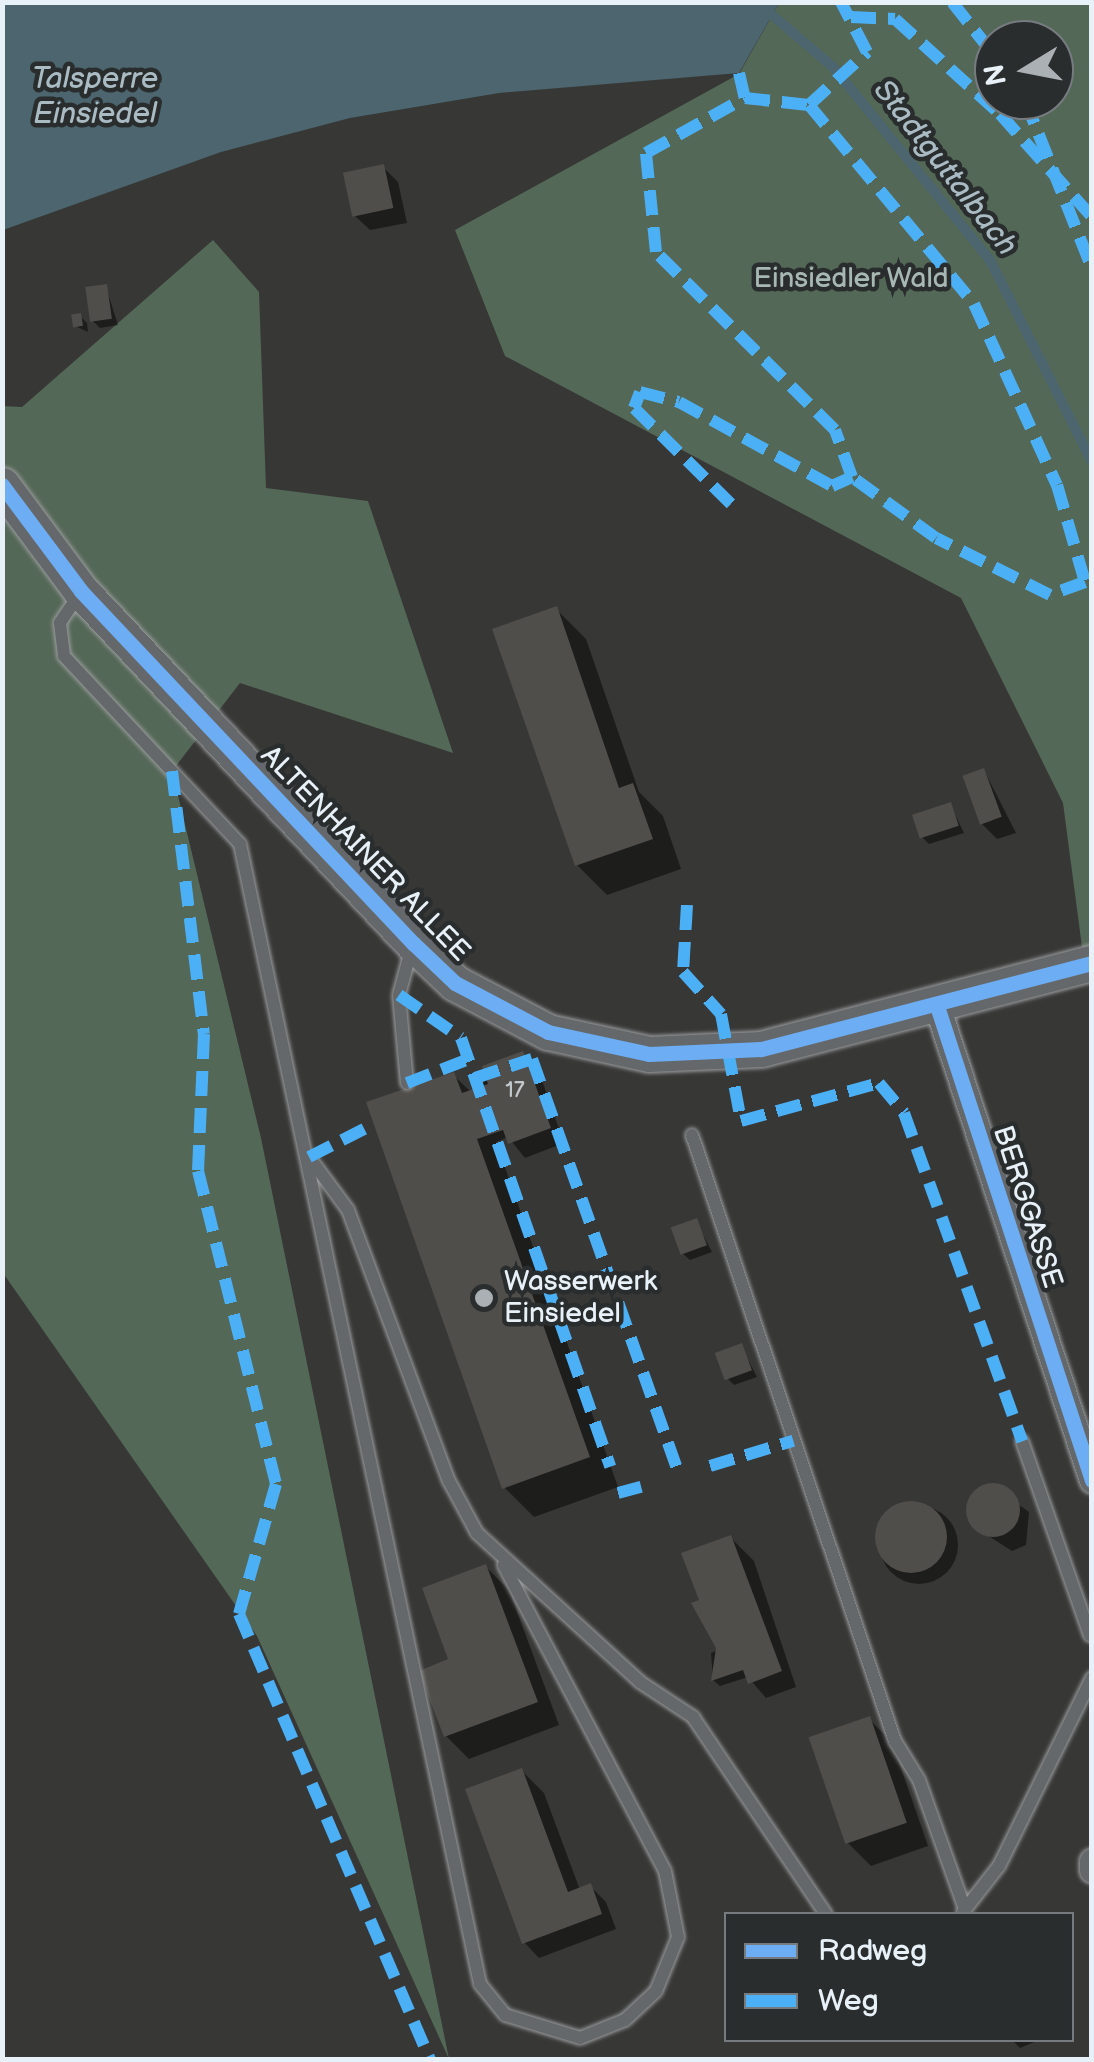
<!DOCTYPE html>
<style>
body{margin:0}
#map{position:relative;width:1094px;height:2062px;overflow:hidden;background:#373736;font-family:"Balsamiq Sans",sans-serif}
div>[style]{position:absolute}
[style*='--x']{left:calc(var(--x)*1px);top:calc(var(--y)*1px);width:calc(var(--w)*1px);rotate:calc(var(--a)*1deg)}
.green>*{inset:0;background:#546857}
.water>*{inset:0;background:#4c656e}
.shadow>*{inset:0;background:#0007}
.round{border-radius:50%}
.stream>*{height:10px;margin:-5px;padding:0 5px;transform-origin:5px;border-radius:5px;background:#4c656e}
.building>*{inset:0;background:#504e4a;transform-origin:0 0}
.roads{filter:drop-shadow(0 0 2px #9b9d9e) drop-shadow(0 0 2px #9b9d9e)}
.lane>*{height:12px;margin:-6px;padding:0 6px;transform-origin:6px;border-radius:6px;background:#65686b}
.street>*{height:25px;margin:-12.5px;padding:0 12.5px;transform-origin:12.5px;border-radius:12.5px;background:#65686b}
.secondary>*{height:35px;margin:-17.5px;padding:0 17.5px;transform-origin:17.5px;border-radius:17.5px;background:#65686b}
.quiet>*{height:12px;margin-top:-6px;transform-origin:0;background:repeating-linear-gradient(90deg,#4cb0f7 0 25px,transparent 0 37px)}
.cycleway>*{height:15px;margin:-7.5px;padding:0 7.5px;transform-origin:7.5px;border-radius:7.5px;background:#6dadf4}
.dots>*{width:28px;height:28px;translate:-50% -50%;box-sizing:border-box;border:5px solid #2a2d2e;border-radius:50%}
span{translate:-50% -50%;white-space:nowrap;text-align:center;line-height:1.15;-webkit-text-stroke:9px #2a2d2e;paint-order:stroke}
.number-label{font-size:22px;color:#c2c8cc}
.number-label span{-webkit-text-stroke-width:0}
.park-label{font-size:28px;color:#a7b7b2}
.street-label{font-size:28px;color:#e8f1f8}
.poi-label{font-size:28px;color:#e8f1f8}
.left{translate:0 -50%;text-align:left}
.water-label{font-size:30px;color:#aabbc3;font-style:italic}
.frame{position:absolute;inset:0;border:5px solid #e8f1f8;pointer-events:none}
.legend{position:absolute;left:724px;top:1912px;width:350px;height:130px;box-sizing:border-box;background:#2a2d2e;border:2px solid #767b7f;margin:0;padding:12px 18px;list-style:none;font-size:30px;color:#e8f1f8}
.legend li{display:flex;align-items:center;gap:20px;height:50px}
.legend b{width:50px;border:2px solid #767b7f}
.north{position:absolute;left:974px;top:20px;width:100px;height:100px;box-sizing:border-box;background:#2a2d2e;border:2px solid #767b7f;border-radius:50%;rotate:260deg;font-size:28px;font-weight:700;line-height:40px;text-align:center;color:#e8f1f8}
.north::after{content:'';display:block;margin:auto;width:35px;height:45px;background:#aab0b4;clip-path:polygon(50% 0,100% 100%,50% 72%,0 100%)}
</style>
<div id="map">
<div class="green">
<i style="clip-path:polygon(evenodd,779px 3px,1091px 3px,1091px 947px,1082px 947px,1063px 803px,961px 598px,505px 356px,455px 230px,739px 74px,779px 3px,994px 40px,1054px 40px,1054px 100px,994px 100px,994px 40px)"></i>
<i style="clip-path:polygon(213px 240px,259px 292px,266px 488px,368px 501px,453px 753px,240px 683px,172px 771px,261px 1138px,449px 2059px,257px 1636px,3px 1273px,2px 406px,22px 407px)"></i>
</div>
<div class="water">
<i style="clip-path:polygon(3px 2px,779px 2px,779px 3px,739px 73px,499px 93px,350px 118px,221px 152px,3px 230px)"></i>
</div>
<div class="shadow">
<i style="clip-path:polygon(383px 167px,398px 182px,407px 223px,370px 230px,354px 215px)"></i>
<i style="clip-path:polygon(106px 287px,118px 325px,100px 328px,93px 321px)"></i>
<i style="clip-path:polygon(80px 316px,87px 323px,88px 332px,75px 326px)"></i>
<i style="clip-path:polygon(556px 609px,586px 639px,639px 792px,663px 816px,681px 869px,607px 895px,577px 865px)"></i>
<i style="clip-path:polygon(984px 770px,1016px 833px,997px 839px,982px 824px)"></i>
<i style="clip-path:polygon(950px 804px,964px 833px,929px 844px,922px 837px)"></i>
<i style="clip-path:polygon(522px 1053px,538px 1069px,564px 1143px,525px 1158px,508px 1137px,496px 1142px,618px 1487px,534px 1517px,504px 1487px,453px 1075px,471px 1092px)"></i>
<i style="clip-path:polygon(696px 1221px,712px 1252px,690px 1260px,682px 1253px)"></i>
<i style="clip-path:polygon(741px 1346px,757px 1377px,734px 1385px,727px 1378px)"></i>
<i style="clip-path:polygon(992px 1486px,1029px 1512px,1026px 1545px,1012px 1551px,973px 1526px,969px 1503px)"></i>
<i class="round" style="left:880px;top:1506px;width:78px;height:78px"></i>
<i style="clip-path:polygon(731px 1538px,754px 1561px,796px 1687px,766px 1698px,748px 1677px,720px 1686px,713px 1680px,711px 1653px,721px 1649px,702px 1602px)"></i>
<i style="clip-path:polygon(486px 1567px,509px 1590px,559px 1725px,469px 1759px,446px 1736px,452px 1661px)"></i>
<i style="clip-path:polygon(869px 1719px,892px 1742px,928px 1846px,871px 1866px,848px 1843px)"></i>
<i style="clip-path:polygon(521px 1770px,544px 1793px,580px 1890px,590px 1886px,606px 1902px,616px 1929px,539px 1958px,524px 1942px)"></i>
<i style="clip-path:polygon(1012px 2040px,1039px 2040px,1020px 2048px)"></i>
</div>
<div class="stream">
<i style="--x:736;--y:2;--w:38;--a:20"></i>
<i style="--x:772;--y:15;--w:80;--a:40.4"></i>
<i style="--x:833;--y:67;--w:249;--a:50.9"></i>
<i style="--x:990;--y:260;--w:226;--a:63.2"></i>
</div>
<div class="building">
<i style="left:384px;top:164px;width:45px;height:42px;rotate:78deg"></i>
<i style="left:107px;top:284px;width:35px;height:22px;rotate:82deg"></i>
<i style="left:81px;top:313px;width:13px;height:10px;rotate:81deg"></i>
<i style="clip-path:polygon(557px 606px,619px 788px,633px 783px,653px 839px,575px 866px,492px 629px)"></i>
<i style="left:984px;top:768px;width:52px;height:23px;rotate:70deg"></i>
<i style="left:951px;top:802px;width:25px;height:41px;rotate:72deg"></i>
<i style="clip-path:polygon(523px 1051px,551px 1128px,508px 1144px,503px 1130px,477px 1139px,590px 1457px,502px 1489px,366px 1102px,454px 1072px,462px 1093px,488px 1084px,482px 1066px)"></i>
<i style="left:697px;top:1218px;width:29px;height:28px;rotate:70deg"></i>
<i style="left:742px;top:1343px;width:29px;height:29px;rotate:70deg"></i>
<i class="round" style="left:966px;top:1483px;width:54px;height:54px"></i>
<i class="round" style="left:875px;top:1501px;width:72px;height:72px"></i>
<i style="clip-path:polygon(731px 1535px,782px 1671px,748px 1684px,743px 1670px,711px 1681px,716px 1648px,691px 1603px,699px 1600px,681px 1553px)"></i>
<i style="clip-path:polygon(486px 1564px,538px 1702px,444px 1737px,419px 1671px,448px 1659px,422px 1588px)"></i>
<i style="left:870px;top:1716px;width:113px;height:65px;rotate:71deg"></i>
<i style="clip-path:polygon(522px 1768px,568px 1892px,591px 1883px,602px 1914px,522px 1944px,465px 1789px)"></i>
</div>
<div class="roads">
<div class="lane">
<i style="--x:80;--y:593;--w:36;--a:124"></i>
<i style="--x:60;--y:623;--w:33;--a:83"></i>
<i style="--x:64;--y:656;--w:258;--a:46.9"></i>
<i style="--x:240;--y:844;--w:1165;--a:78.11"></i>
<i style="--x:480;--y:1984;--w:40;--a:51"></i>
<i style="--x:505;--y:2015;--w:78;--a:17"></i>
<i style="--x:580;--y:2038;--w:48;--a:-21.8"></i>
<i style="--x:625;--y:2020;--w:42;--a:-43.1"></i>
<i style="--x:656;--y:1991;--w:58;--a:-67.8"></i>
<i style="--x:678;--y:1937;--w:67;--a:-101.1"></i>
<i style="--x:665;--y:1871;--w:346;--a:-117.8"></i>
<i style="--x:407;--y:1083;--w:88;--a:-95.2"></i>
<i style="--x:399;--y:995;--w:51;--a:-75.1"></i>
<i style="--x:692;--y:1135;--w:639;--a:71.48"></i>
<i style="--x:895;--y:1741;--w:46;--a:58.4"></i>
<i style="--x:919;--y:1780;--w:137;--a:70.4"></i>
<i style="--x:312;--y:1161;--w:61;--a:53.7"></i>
<i style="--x:348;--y:1210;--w:289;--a:69.6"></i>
<i style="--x:449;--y:1481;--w:59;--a:61.7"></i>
<i style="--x:477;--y:1533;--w:221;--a:42.4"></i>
<i style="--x:640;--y:1682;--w:64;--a:33.4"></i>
<i style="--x:693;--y:1717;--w:238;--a:56"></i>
<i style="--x:1022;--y:1441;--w:206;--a:70.7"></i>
<i style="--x:963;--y:1912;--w:58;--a:-52"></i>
<i style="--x:999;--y:1866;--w:210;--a:-63.7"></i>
</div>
<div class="street">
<i style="--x:937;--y:1006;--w:499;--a:71.9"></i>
<i style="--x:1092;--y:1861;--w:9;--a:90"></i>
</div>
<div class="secondary">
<i style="--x:2;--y:485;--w:132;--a:53.3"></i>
<i style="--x:81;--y:591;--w:484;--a:46.7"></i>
<i style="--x:413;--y:943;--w:58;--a:43.6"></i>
<i style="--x:455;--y:983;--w:105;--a:27.8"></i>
<i style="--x:548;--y:1032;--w:103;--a:12.3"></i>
<i style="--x:649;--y:1054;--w:112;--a:-2.6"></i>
<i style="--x:761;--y:1049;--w:342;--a:-14.6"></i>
</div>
</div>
<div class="quiet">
<i style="--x:952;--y:2;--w:68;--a:51.6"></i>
<i style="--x:851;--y:17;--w:44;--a:2.6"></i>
<i style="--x:895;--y:19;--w:142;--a:42.1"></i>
<i style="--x:1000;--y:114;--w:138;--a:48.2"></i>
<i style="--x:739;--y:73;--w:26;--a:77"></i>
<i style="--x:1025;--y:100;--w:181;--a:68.3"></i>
<i style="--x:809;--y:105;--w:79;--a:-42.4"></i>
<i style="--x:867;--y:52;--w:56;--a:-117.5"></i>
<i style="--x:731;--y:504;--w:136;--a:-135.3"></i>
<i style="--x:634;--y:408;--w:17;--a:-69"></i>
<i style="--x:640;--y:392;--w:40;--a:14.4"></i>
<i style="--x:679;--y:402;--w:175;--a:28.8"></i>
<i style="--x:832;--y:486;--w:22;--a:-24"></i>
<i style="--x:852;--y:477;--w:50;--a:-109.9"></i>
<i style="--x:835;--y:430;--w:252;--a:-135.2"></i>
<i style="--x:656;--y:252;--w:100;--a:-95.8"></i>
<i style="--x:646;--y:153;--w:113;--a:-29.1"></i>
<i style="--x:745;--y:98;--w:64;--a:6.2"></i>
<i style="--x:809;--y:105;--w:259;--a:50.3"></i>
<i style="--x:974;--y:304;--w:199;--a:65.4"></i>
<i style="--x:1057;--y:485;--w:101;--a:73.9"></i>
<i style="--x:1085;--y:582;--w:37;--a:160"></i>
<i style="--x:1050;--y:595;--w:127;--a:-153.4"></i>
<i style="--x:936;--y:538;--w:104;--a:-144"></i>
<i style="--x:172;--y:771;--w:265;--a:83.1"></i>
<i style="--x:204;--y:1034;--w:137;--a:92.5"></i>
<i style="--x:198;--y:1171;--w:323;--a:76"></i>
<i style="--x:276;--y:1484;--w:135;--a:105.9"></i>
<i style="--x:239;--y:1614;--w:485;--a:66.8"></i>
<i style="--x:687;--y:905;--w:67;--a:93.4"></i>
<i style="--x:683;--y:972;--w:57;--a:47.9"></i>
<i style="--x:721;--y:1014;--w:109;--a:79.4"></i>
<i style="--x:741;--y:1121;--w:143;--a:-15.4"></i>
<i style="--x:879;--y:1083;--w:39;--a:50"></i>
<i style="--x:904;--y:1113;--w:349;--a:70.2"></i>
<i style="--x:399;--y:995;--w:75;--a:34.7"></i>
<i style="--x:461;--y:1038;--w:454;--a:70.8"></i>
<i style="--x:475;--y:1078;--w:60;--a:-18.4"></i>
<i style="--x:532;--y:1059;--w:441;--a:70.5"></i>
<i style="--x:407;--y:1083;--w:66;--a:-21.2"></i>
<i style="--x:309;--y:1157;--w:73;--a:-26.9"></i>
<i style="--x:710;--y:1466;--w:87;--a:-16.8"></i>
<i style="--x:618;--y:1493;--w:24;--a:-15"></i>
</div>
<div class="cycleway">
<i style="--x:2;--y:485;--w:132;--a:53.3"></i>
<i style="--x:81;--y:591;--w:484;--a:46.7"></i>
<i style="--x:413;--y:943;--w:58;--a:43.6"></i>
<i style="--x:455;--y:983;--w:105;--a:27.8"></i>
<i style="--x:548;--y:1032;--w:103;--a:12.3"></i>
<i style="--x:649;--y:1054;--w:112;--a:-2.6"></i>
<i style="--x:761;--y:1049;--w:342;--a:-14.6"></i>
<i style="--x:937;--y:1006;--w:499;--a:71.9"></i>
</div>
<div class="dots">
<i style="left:484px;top:1298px;background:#aab0b4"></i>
</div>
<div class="number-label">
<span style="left:515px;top:1091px">17</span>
</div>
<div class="park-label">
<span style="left:851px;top:279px">Einsiedler Wald</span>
</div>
<div class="street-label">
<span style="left:365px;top:854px;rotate:46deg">ALTENHAINER ALLEE</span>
<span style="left:1027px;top:1207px;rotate:72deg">BERGGASSE</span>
</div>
<div class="poi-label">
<span class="left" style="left:504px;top:1298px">Wasserwerk<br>Einsiedel</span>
</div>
<div class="water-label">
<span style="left:95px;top:96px">Talsperre<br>Einsiedel</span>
<span style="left:945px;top:168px;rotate:52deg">Stadtguttalbach</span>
</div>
<div class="frame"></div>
<ul class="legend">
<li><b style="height:12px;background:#6dadf4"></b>Radweg</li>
<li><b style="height:12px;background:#4cb0f7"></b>Weg</li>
</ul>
<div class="north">N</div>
</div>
